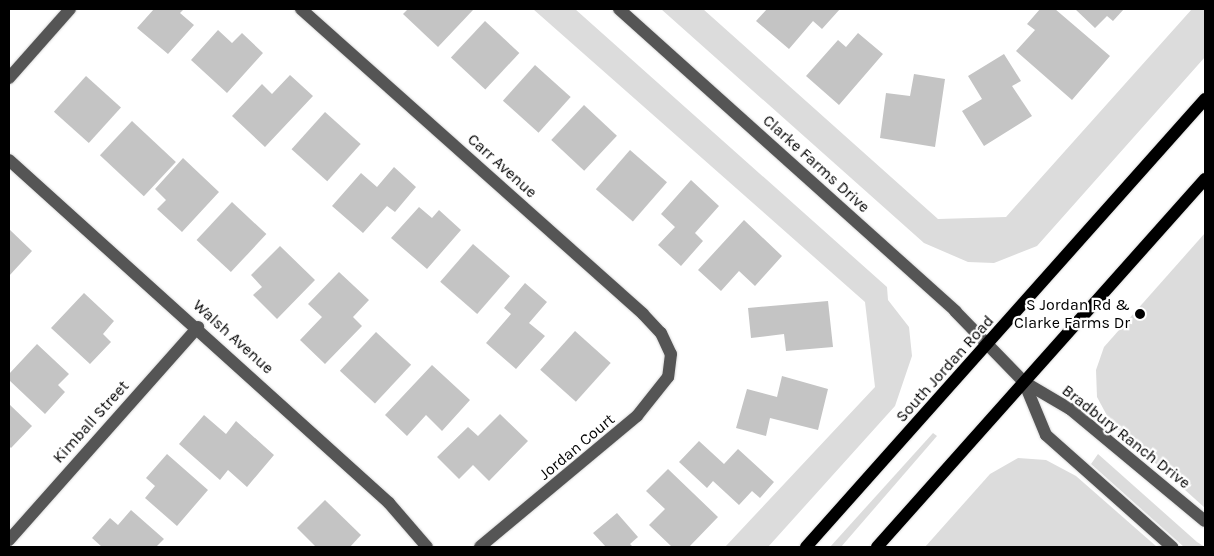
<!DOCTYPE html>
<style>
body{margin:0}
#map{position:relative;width:1214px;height:556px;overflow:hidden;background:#fff;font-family:Karla,sans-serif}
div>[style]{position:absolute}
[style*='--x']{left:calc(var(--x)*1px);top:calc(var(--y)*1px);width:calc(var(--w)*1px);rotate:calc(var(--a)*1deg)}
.green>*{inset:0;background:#dcdcdc}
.building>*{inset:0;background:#c4c4c4;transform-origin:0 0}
.roads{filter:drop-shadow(0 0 1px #dbdbdb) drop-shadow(0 0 1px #dbdbdb)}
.minor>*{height:12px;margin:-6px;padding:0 6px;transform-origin:6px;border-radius:6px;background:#555}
.major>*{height:12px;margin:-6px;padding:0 6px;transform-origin:6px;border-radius:6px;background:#000}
.dots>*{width:14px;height:14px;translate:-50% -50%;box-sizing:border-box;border:2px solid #fff;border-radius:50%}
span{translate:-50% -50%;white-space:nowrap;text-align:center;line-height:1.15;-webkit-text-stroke:4.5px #fff;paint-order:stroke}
.street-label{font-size:16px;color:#000}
.poi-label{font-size:16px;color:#000}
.right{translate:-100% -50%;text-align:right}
.frame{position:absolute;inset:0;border:10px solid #000;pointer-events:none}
</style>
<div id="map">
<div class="green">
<i style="clip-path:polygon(533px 9px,575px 9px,887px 287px,888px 300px,909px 327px,912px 356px,895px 406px,768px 547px,725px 547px,875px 387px,865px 302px)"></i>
<i style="clip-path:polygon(661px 9px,703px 9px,938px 219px,1006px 217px,1192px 9px,1205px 9px,1205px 57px,1037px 246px,994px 263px,968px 262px,924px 243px)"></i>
<i style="clip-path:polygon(1205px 233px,1205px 508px,1111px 423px,1097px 397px,1096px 370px,1104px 347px)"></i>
<i style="clip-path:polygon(933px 433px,937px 436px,841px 547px,830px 547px)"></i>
<i style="clip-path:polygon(1098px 454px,1197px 542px,1205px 547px,1184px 547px,1091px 464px)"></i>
<i style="clip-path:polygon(1018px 458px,1046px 460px,1076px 476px,1157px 547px,925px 547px,990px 474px)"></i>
</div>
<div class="building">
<i style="clip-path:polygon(154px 9px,184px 9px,180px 13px,194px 25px,168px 54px,137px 28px)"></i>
<i style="clip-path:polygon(408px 9px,472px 9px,473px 10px,438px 47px,403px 14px)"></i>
<i style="clip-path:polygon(767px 9px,840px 9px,822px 29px,813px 21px,789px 49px,756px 21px)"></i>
<i style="clip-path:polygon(1040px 9px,1055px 9px,1110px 56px,1072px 100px,1016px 51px,1035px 30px,1027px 24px)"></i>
<i style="clip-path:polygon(1075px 9px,1124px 9px,1113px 21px,1107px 16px,1095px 28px)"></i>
<i style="left:485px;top:21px;width:47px;height:50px;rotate:43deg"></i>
<i style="clip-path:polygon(218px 30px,232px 43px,242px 33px,263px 53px,227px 93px,191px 60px)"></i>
<i style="clip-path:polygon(858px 33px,883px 54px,839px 105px,806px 76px,838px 40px,846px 47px)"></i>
<i style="clip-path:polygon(1004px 54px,1021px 81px,1012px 86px,1032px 116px,984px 146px,962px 111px,982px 99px,968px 76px)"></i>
<i style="left:535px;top:65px;width:48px;height:48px;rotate:42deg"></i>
<i style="clip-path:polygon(914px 74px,945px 79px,935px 147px,880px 138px,886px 93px,910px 96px)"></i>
<i style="clip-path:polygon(290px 75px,313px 96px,265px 147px,232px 116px,262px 84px,272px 94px)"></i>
<i style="left:86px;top:76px;width:47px;height:48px;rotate:42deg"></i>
<i style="left:584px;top:105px;width:45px;height:48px;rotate:43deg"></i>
<i style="left:325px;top:112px;width:48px;height:50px;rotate:42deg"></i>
<i style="left:132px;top:121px;width:60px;height:47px;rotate:43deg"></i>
<i style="left:630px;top:150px;width:49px;height:52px;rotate:41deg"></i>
<i style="clip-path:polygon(183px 158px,219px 192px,182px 232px,157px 209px,166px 200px,155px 189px)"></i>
<i style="clip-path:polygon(394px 167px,416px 187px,395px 212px,387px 206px,363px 233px,332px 206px,361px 173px,377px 187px)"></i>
<i style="clip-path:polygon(691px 180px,719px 206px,695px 233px,703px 241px,681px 266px,658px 245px,675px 227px,661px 214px)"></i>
<i style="left:232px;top:202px;width:47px;height:52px;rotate:43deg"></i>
<i style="clip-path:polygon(419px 207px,432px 218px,439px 210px,461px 230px,427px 269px,391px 238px)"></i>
<i style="clip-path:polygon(744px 220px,782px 256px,755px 286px,739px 271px,721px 291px,698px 270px)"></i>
<i style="clip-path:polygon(9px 229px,32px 251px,9px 276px)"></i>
<i style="left:473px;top:244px;width:49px;height:50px;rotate:41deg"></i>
<i style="clip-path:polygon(280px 246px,315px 280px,277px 319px,253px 295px,262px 287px,251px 275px)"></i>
<i style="clip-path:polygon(339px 272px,369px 300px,353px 317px,362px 326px,325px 364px,300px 340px,322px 317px,308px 304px)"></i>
<i style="clip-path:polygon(525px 283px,547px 302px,529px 323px,545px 336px,516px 369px,486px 343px,511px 314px,504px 308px)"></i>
<i style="clip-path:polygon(84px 293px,114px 321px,103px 334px,111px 342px,90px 364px,51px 328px)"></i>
<i style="clip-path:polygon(828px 301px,833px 347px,786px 351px,784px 334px,751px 338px,748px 308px)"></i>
<i style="left:575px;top:331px;width:48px;height:52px;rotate:42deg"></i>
<i style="left:376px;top:332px;width:48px;height:53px;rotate:43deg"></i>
<i style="clip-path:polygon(37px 344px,69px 374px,58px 385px,65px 392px,45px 414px,9px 380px,9px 374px)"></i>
<i style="clip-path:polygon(432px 365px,470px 400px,442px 431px,426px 415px,407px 436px,385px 415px)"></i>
<i style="clip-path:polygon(782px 376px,828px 389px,818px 430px,770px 418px,766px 436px,736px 428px,747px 389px,777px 397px)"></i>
<i style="clip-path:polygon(9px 404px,32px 426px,11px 448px,9px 446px)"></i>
<i style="clip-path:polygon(500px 414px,528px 441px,489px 481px,473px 465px,459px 479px,437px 457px,468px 427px,478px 436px)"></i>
<i style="clip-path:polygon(204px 415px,226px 434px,236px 421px,274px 455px,247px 487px,228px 470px,220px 480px,179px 444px)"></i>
<i style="clip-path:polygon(699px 441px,724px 464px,738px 449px,774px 482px,760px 498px,752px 491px,739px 505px,713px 481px,707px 488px,679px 462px)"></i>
<i style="clip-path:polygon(167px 454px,208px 490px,177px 526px,145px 498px,155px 486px,146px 478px)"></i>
<i style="clip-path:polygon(668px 469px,718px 517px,689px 547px,672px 547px,649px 525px,665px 509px,646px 491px)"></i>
<i style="clip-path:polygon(325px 500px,361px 535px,350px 547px,316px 547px,297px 528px)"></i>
<i style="clip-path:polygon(131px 510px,164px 539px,156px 547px,102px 547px,92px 538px,110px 518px,118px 525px)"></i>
<i style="clip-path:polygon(617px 513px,638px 537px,630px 544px,633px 547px,606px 547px,593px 533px)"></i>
</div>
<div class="roads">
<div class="minor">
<i style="--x:301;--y:9;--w:458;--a:41.7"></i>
<i style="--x:643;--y:314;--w:26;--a:47"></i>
<i style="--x:661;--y:333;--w:23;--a:65"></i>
<i style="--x:671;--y:354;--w:23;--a:97"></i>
<i style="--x:668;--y:377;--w:50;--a:128.5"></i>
<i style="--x:637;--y:416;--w:204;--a:140.2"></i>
<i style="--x:619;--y:9;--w:452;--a:41.9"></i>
<i style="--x:955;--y:311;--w:99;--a:45.8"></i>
<i style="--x:1024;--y:382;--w:53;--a:30.4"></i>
<i style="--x:1070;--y:409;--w:175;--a:39.7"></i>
<i style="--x:9;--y:78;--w:92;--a:-48.5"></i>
<i style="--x:9;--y:160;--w:512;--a:42.07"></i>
<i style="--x:389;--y:503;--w:58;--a:49.2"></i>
<i style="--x:1024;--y:382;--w:57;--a:67.5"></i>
<i style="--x:1046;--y:435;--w:169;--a:41.6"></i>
<i style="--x:9;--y:540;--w:285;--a:-48.4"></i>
</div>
<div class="major">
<i style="--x:806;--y:547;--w:600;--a:-48.31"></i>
<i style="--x:877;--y:547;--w:493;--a:-48.3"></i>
</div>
</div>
<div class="dots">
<i style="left:1140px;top:314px;background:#000"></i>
</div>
<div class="street-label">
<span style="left:816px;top:164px;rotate:42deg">Clarke Farms Drive</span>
<span style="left:502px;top:166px;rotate:42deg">Carr Avenue</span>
<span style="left:233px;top:337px;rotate:42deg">Walsh Avenue</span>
<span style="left:945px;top:369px;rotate:-48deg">South Jordan Road</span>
<span style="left:91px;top:422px;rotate:-48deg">Kimball Street</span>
<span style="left:1126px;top:437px;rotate:38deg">Bradbury Ranch Drive</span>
<span style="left:577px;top:447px;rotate:-40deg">Jordan Court</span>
</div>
<div class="poi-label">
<span class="right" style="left:1130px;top:314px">S Jordan Rd &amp;<br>Clarke Farms Dr</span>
</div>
<div class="frame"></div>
</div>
